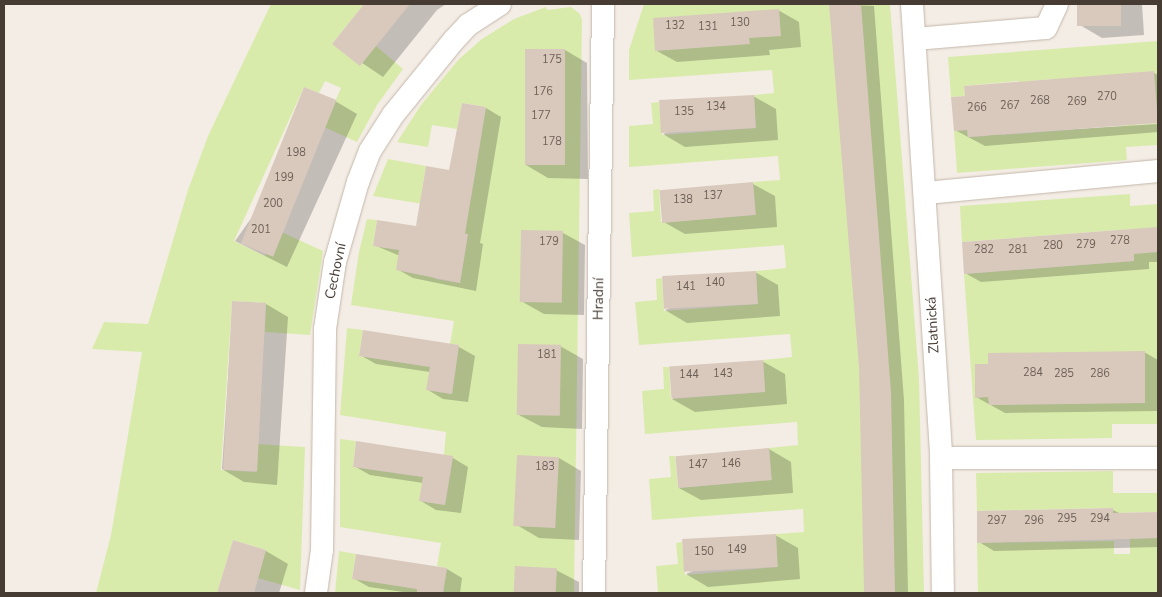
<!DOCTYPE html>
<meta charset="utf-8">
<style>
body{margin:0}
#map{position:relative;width:1162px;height:597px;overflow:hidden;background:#f4ede5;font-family:"Nunito Sans",sans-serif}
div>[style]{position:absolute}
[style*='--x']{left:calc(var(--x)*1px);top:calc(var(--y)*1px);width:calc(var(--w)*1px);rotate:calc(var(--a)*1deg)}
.green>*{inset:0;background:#d9ebab}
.shadow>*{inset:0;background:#0003}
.building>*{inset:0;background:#d9c9bc;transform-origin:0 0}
.roads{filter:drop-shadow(0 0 1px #c3b6aa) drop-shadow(0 0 1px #c3b6aa)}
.street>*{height:22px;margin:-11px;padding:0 11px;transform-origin:11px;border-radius:11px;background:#fff}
span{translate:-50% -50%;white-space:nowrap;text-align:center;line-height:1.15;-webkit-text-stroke:4px #fff;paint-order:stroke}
.number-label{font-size:11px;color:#6c5f56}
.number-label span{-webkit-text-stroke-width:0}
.street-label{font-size:14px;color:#473c34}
.frame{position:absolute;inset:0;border:5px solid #473c34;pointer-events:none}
</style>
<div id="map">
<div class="green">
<i style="clip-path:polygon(271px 4px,364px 4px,332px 44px,376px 46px,403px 69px,377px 105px,357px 142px,324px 127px,341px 88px,325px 81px,319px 93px,304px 87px,234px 241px,265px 256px,277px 230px,323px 251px,310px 335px,265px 332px,266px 303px,232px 301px,221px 470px,255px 472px,257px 444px,305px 447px,300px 590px,258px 578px,266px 550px,233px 540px,217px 593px,96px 593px,111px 535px,142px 352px,92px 349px,104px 322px,148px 324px,188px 190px,208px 136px)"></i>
<i style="clip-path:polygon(644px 4px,890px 4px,919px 378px,924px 593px,658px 593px,656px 566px,678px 564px,676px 543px,682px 542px,685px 575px,777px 567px,776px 534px,804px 532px,803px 509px,652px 520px,649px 479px,671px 477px,669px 456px,675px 456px,678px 488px,771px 480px,769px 448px,798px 445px,797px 422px,645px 434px,642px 391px,664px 389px,663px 367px,669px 367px,671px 399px,765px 392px,763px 360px,792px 357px,790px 334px,639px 345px,635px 302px,657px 300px,656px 279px,662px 278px,664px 311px,758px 304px,756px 271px,786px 268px,784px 245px,632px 257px,629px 213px,654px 211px,653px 190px,659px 189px,661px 222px,755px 215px,753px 182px,780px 180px,778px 156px,629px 167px,629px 126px,653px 124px,651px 103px,659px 102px,662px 135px,756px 128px,754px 95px,774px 93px,772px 70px,629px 80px,629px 50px)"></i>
<i style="clip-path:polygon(546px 7px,547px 10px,571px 7px,580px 14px,582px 20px,574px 593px,443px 593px,447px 568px,437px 566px,441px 543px,340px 527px,340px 439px,356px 441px,353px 467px,423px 477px,420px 501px,445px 505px,453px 457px,444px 455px,446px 432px,340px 415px,347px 328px,363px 330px,359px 356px,430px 367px,427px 390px,452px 394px,459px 345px,450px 344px,454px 321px,351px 305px,359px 252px,367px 219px,377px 220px,373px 246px,438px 256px,435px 279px,460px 283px,468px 234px,458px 233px,461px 210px,373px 196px,388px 159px,426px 166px,422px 190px,471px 198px,486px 107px,462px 103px,457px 129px,432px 125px,428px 147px,397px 142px,421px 105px,459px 59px,482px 39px,514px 19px)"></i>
<i style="clip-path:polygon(1158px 41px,1158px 145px,1126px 147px,1127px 160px,957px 173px,954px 131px,967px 130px,968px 137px,988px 136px,1001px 127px,1001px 135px,1123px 126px,1123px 117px,1136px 125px,1157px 123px,1052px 79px,1031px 81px,1019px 92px,1018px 81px,964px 86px,965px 96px,951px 97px,948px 57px)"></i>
<i style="clip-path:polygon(1130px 194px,1130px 206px,1158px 204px,1158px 424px,1112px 424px,1112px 438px,976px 440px,964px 274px,1134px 261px,1132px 229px,962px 242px,960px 206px)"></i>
<i style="clip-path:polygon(1113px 471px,1113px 493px,1158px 493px,1158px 512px,1113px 513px,1113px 508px,977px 511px,976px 473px)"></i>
<i style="clip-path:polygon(1158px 538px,1158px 593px,978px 593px,977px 543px,1114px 541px,1114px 554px,1130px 554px,1130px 539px)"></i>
<i style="clip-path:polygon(339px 551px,356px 554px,352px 578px,417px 589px,417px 593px,335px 593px)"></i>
</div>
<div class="shadow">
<i style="clip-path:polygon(366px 4px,446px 4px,437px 10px,383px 77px,334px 44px)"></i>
<i style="clip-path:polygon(830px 4px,874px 6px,904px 400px,908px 593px,865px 593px,861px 367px)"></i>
<i style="clip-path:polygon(1078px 4px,1142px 4px,1144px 35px,1102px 38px,1080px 25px)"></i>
<i style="clip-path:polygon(778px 10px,799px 22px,801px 47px,769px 50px,770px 55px,677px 62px,657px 51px)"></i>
<i style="clip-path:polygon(526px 50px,565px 50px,587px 63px,588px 179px,548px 178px,526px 165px)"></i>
<i style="clip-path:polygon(1154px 73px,1158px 75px,1158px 122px,976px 135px,1158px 124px,1158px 132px,985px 146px,955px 130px)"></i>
<i style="clip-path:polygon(753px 96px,776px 109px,778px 140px,685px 147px,663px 134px)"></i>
<i style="clip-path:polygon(335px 101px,357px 114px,287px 267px,235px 241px)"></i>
<i style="clip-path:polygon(486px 108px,501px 117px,480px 243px,483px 244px,476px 291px,413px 278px,397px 269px,400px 256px,374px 245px,417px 228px)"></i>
<i style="clip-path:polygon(753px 184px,775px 196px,777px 227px,685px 234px,662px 221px)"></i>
<i style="clip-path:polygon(1158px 228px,1158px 262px,1149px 262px,1149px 269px,981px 282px,965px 273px,963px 244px)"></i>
<i style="clip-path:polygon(563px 233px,585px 245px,584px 315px,544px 314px,521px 301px)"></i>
<i style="clip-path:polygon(755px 272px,778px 285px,780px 316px,687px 323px,665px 310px)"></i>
<i style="clip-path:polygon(233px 302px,266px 304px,288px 317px,277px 485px,244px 482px,222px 469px)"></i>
<i style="clip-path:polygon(364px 332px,459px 347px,475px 356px,468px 402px,443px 399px,428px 390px,430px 372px,376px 364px,360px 355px)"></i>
<i style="clip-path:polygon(560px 346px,583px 359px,582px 429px,542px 427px,519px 415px)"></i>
<i style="clip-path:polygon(1144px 352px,1158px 360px,1158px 411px,1005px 413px,976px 397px)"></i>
<i style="clip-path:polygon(762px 361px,785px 374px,787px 404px,695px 412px,672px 399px)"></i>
<i style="clip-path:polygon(769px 449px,791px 462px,793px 493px,701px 500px,679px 488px)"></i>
<i style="clip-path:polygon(453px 458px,468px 467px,461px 513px,436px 510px,421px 501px,423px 483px,370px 475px,354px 466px)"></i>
<i style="clip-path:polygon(559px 458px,581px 471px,579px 540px,539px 538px,517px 525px)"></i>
<i style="clip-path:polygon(1113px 510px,1121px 514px,1158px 513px,1158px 547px,994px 551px,979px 542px)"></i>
<i style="clip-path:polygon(775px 535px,798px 548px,800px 579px,708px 587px,686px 574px)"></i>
<i style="clip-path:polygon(234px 541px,266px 551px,288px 564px,279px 593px,218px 593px)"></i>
<i style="clip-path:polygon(516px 568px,556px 570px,579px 582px,579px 593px,516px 593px)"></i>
<i style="clip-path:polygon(447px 569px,462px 578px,460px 593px,410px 593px,369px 587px,353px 578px)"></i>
</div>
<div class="building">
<i style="clip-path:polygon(364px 4px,410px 4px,360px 66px,332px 44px)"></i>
<i style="clip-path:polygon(829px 4px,861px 4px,891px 392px,895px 593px,864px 593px,859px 367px)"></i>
<i style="left:1077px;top:4px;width:44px;height:22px"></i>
<i style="clip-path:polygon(779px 9px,781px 36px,749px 38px,750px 44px,655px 51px,653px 18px)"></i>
<i style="left:525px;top:49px;width:40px;height:116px"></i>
<i style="clip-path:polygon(1154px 71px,1158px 123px,968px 137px,967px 130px,954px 131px,951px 97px,965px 96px,964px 86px)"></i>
<i style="left:304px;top:87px;width:35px;height:169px;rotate:22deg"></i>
<i style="left:754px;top:95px;width:33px;height:95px;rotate:87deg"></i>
<i style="clip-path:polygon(462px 103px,486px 107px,465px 234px,468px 234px,460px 283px,396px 270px,399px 250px,373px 246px,377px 220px,416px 226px,426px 166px,449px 170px)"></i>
<i style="left:753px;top:182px;width:33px;height:94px;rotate:85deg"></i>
<i style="clip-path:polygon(1158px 227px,1158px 252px,1134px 254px,1134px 261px,964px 274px,962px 242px)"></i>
<i style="left:521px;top:230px;width:42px;height:72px;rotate:1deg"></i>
<i style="left:756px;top:271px;width:33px;height:94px;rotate:87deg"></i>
<i style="left:232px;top:301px;width:34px;height:169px;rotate:3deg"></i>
<i style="clip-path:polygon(363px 330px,459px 345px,452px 394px,426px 390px,430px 367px,359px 356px)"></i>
<i style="left:518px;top:344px;width:43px;height:71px;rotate:1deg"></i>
<i style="clip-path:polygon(1145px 351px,1145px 403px,989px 405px,988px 397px,975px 398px,975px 364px,988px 364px,988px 353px)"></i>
<i style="left:763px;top:360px;width:32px;height:94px;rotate:86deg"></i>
<i style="clip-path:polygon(356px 441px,453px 456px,445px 505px,419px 501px,423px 477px,353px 467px)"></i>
<i style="left:769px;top:448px;width:32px;height:94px;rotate:85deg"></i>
<i style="left:517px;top:455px;width:42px;height:71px;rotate:3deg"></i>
<i style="clip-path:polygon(1113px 508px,1113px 513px,1158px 512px,1158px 538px,977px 543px,977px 511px)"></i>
<i style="left:776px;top:534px;width:33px;height:94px;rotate:87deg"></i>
<i style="clip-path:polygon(233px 540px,266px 550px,254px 593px,217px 593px)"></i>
<i style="clip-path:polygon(356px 554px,447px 568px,443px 593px,417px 593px,417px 589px,352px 579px)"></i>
<i style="left:515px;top:566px;width:42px;height:27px;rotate:3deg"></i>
</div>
<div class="roads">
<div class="street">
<i style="--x:912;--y:4;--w:455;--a:86.3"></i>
<i style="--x:941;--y:458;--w:135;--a:89.2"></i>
<i style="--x:915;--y:39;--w:131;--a:-4.8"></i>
<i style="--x:1046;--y:28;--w:26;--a:-65"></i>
<i style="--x:926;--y:193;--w:233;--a:-5.4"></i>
<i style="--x:941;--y:458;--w:217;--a:0"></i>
<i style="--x:316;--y:593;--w:43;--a:-82.1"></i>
<i style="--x:322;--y:550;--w:221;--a:-89.2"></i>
<i style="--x:325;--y:329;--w:68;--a:-81.5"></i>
<i style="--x:335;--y:262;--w:83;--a:-74"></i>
<i style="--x:358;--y:182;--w:33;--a:-69"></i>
<i style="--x:370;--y:151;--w:43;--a:-57.4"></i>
<i style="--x:393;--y:115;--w:97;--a:-50.9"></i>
<i style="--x:454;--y:40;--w:21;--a:-47"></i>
<i style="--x:468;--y:25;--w:38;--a:-33"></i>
<i style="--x:594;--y:593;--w:589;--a:-89.12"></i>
</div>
</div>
<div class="number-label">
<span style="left:740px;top:23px">130</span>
<span style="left:675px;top:26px">132</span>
<span style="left:708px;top:27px">131</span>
<span style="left:552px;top:60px">175</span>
<span style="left:543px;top:92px">176</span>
<span style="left:1107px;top:97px">270</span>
<span style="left:1040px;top:101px">268</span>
<span style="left:1077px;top:102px">269</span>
<span style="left:1010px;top:106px">267</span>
<span style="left:716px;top:107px">134</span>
<span style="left:977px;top:108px">266</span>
<span style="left:684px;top:112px">135</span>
<span style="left:541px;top:116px">177</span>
<span style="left:552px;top:142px">178</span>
<span style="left:296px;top:153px">198</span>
<span style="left:284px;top:178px">199</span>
<span style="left:713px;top:196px">137</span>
<span style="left:683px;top:200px">138</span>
<span style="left:273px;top:204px">200</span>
<span style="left:261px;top:230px">201</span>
<span style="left:1120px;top:241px">278</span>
<span style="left:549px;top:242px">179</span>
<span style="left:1086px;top:245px">279</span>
<span style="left:1053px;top:246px">280</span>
<span style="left:984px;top:250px">282</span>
<span style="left:1018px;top:250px">281</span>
<span style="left:715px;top:283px">140</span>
<span style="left:686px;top:287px">141</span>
<span style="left:547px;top:355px">181</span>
<span style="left:1033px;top:373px">284</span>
<span style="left:723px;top:374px">143</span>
<span style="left:1064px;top:374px">285</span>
<span style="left:1100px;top:374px">286</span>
<span style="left:689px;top:375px">144</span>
<span style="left:731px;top:464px">146</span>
<span style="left:698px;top:465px">147</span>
<span style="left:545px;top:467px">183</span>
<span style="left:1067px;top:519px">295</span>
<span style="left:1100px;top:519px">294</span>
<span style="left:997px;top:521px">297</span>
<span style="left:1034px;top:521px">296</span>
<span style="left:737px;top:550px">149</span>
<span style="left:704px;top:552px">150</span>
</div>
<div class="street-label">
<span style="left:336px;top:271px;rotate:-78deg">Cechovní</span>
<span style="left:599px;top:299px;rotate:-89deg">Hradní</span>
<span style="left:933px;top:325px;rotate:-93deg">Zlatnická</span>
</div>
<div class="frame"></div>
</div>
